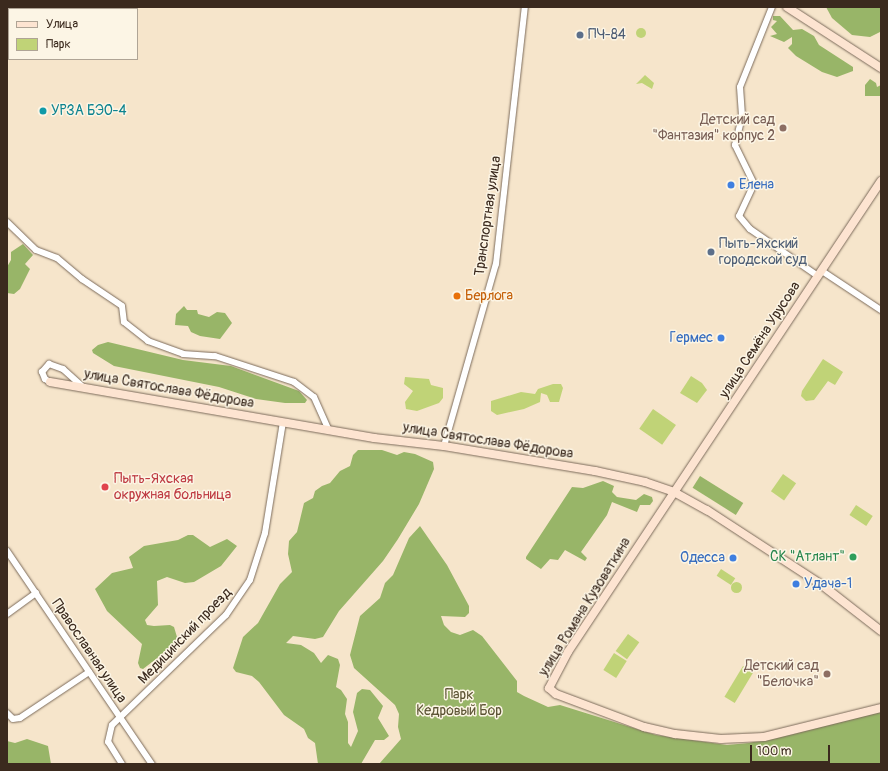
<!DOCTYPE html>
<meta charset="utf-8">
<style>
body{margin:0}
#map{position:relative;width:888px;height:771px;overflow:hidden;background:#f6e5cb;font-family:Pangolin,sans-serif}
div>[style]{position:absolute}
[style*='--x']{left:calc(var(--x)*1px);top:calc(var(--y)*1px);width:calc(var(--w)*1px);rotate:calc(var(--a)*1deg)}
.green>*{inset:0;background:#c0d377;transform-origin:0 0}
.round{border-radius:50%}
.forest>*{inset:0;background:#98b568;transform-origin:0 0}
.roads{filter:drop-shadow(0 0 1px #7c6b5b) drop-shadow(0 0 1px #7c6b5b)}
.street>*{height:6px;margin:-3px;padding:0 3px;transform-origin:3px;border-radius:3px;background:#fff}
.secondary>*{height:8px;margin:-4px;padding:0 4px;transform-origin:4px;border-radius:4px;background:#fde4d1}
.dots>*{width:11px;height:11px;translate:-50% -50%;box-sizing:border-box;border:2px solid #fcf5e5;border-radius:50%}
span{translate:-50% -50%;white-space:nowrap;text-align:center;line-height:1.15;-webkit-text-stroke:3px #fcf5e5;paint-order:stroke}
.service-label{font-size:14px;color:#4e5e75}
.left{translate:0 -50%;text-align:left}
.culture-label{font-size:14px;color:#0d838f}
.education-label{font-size:14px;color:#785e54}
.right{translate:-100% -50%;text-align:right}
.shop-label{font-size:14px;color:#366cbe}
.street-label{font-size:14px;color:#3b2a1e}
.food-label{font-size:14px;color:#c56008}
.health-label{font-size:14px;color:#be3a42}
.leisure-label{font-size:14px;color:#27864d}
.park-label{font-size:14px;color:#5c5434}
.frame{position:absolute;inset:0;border:8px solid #3b2a1e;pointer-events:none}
.legend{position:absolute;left:8px;top:8px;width:130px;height:52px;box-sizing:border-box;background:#fcf5e5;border:1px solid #afa495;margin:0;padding:5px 7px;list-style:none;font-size:12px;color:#3b2a1e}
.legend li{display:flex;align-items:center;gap:8px;height:20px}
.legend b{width:20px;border:1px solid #afa495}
.scale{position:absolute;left:750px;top:745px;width:80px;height:18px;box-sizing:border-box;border:2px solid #3b2a1e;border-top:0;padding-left:5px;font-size:12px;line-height:14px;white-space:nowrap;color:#3b2a1e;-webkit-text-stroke:3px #fcf5e5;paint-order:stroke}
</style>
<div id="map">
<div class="green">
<i class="round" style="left:636px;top:28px;width:10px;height:10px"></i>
<i style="clip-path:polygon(645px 75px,654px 83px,652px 89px,642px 83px,636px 84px)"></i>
<i style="clip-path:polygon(823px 359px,843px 372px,835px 385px,828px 381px,814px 400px,806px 401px,801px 396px,802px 391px)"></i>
<i style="clip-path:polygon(691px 376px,702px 383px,707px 390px,697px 403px,680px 393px)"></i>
<i style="clip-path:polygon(405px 377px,429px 379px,431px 385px,443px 388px,443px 398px,439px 403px,417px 411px,406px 409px,405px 402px,413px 391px,404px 384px)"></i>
<i style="clip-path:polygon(553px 384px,561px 384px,563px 388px,559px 402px,550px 402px,547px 395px,541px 393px,540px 402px,524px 409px,497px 415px,491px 411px,491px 401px,521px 392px,535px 394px,538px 389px)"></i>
<i style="left:653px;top:409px;width:28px;height:24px;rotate:35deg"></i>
<i style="left:783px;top:474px;width:16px;height:21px;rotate:35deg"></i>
<i style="left:856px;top:505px;width:20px;height:12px;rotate:33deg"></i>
<i style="left:721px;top:569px;width:17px;height:8px;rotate:33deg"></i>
<i class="round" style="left:730.5px;top:581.5px;width:11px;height:11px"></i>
<i style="left:628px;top:634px;width:14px;height:21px;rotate:36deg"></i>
<i style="left:614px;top:653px;width:15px;height:20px;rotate:32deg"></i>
<i style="left:743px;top:666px;width:12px;height:36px;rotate:31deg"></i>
</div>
<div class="forest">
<i style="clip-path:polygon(826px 7px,881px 7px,880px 32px,870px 37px,852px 35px,832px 18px)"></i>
<i style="clip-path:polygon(773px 16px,780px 16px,793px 30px,802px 29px,814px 36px,819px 45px,853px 67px,853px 71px,837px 77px,822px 72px,796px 56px,788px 48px,792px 44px,792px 37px,784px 42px,770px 36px,777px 34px,771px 27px,777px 21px,773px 20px)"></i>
<i style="clip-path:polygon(870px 79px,876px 83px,877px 87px,881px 85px,881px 96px,865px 96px,865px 85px)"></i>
<i style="clip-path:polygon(23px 244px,33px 255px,25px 264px,30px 269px,20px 289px,14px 294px,7px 293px,7px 267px,11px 260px,11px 252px)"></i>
<i style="clip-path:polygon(184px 306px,187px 310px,197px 310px,198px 314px,209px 317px,217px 312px,225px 313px,232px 323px,220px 339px,200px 336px,191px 332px,188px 326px,175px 325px,176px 314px)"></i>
<i style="clip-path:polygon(108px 342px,183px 360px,231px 366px,299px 391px,307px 400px,305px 403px,285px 403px,256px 399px,219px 387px,114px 366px,93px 353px,92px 350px,98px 345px)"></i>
<i style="clip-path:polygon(358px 450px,382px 450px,397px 455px,404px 452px,415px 454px,433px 462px,434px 469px,419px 504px,398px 539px,383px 561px,339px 611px,323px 637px,315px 639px,293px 636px,286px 643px,301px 645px,314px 653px,321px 663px,328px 655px,338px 659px,340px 665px,336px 687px,341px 690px,347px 699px,345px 714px,348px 722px,348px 743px,351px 747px,358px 731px,353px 712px,357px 693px,362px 689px,370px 690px,383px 706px,378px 718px,389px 736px,384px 740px,375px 740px,361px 764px,318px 764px,315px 743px,308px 738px,304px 729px,284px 715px,259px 682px,252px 676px,236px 672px,233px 668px,243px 637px,258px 623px,280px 584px,292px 572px,288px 554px,289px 541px,297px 532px,304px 503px,313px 498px,315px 491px,322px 486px,330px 483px,340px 471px,350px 466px,353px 455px)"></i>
<i style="left:700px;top:476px;width:51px;height:14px;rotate:32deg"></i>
<i style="clip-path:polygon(603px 481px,614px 486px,612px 492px,617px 497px,636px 500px,644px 494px,652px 497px,653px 501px,650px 505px,640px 505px,637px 512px,612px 502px,607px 515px,581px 552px,587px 558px,585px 561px,565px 550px,558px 560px,550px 559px,541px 569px,526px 559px,526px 557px,572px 487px,583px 488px)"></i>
<i style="clip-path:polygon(420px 526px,447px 565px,469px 606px,469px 613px,465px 617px,441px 616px,444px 625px,451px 632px,460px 635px,473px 630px,482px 636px,517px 681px,517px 692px,524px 696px,548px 707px,560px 705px,656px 735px,727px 745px,749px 743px,881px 712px,881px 764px,379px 764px,401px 739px,398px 727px,399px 714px,395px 705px,354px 668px,350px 655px,360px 616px,380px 598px,385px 583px,393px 575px,409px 538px)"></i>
<i style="clip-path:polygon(188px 535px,193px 535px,210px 547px,227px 539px,237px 546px,221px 566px,194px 582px,185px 583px,167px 577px,157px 581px,158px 605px,145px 620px,147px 625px,154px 626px,170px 625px,174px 627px,177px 637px,174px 643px,156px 659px,143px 669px,140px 668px,138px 663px,142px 644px,107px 611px,95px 589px,112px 573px,133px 568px,129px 557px,144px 546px,178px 540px)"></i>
<i style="clip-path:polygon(27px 739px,48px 746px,51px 764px,7px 764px,7px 741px,15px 743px)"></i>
</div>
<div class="roads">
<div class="street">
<i style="--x:772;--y:7;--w:86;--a:111.8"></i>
<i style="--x:740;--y:87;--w:30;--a:86"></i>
<i style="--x:742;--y:117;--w:29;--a:104"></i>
<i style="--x:735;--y:145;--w:43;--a:64"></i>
<i style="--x:754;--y:184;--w:35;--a:115"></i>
<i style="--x:739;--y:216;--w:17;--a:50"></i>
<i style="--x:750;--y:229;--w:83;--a:34.7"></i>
<i style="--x:7;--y:222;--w:40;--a:44"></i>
<i style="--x:36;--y:250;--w:22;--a:21"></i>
<i style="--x:57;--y:258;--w:33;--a:40"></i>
<i style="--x:82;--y:279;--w:48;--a:34"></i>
<i style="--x:122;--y:306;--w:16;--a:83"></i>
<i style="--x:124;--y:322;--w:31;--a:38"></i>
<i style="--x:148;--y:341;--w:37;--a:20"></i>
<i style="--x:183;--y:354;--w:32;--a:4"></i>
<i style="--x:215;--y:356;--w:83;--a:18.2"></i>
<i style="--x:294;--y:382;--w:25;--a:37"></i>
<i style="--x:314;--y:397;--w:36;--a:66"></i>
<i style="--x:822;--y:271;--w:71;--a:33.5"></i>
<i style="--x:50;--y:382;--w:6;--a:-149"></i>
<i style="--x:45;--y:379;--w:8;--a:-113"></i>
<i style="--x:42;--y:372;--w:11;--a:-49"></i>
<i style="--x:49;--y:364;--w:15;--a:20"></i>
<i style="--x:63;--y:369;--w:25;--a:42"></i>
<i style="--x:444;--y:446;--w:189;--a:-74.1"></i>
<i style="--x:496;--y:264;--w:259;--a:-83.6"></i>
<i style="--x:7;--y:551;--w:258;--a:55.8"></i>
<i style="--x:7;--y:614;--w:36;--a:-36"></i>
<i style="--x:7;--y:713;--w:8;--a:45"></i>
<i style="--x:13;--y:719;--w:7;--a:-8"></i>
<i style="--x:20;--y:718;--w:83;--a:-33.7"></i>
<i style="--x:122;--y:764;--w:26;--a:-122"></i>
<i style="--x:108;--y:742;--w:17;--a:-77"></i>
<i style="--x:112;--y:725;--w:158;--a:-44"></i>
<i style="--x:226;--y:615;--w:42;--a:-55.6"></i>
<i style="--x:250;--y:580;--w:49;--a:-72.3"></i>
<i style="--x:265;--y:533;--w:112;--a:-80.8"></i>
</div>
<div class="secondary">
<i style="--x:787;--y:7;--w:112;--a:33"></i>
<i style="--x:881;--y:181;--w:566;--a:123.61"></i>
<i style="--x:568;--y:652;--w:41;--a:117.8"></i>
<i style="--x:549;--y:688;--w:9;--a:41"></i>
<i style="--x:556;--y:694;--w:94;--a:20.6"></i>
<i style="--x:644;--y:727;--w:32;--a:13"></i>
<i style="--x:675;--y:734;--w:46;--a:6.2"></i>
<i style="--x:721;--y:739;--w:43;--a:-2.7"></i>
<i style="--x:764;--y:737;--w:121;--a:-13.9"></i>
<i style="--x:50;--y:382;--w:329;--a:9.8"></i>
<i style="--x:374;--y:438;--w:70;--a:6.5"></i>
<i style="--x:444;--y:446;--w:153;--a:9.4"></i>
<i style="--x:595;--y:471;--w:51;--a:12.4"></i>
<i style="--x:645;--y:482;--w:31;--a:19"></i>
<i style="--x:674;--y:492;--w:38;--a:29"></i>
<i style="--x:707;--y:510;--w:137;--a:33.1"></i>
<i style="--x:822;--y:585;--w:75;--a:37.9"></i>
</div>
</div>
<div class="dots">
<i style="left:580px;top:35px;background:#5c6f8a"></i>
<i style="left:43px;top:111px;background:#0f9aa8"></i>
<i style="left:783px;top:128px;background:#8d6e63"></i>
<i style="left:731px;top:185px;background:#3f7fe0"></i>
<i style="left:711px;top:252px;background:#5c6f8a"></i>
<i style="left:457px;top:296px;background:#e8710a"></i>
<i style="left:721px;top:338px;background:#3f7fe0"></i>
<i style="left:105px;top:487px;background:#e0444e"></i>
<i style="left:853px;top:557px;background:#2e9e5b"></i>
<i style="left:733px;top:558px;background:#3f7fe0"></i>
<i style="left:796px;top:584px;background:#3f7fe0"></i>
<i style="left:827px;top:674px;background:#8d6e63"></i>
</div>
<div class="service-label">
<span class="left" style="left:588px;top:35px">ПЧ-84</span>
<span class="left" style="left:719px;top:252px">Пыть-Яхский<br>городской суд</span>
</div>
<div class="culture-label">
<span class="left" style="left:51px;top:111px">УРЗА БЭО-4</span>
</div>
<div class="education-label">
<span class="right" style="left:775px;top:128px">Детский сад<br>"Фантазия" корпус 2</span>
<span class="right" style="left:819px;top:674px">Детский сад<br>"Белочка"</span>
</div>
<div class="shop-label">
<span class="left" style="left:739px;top:185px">Елена</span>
<span class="right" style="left:713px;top:338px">Гермес</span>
<span class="right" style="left:725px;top:558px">Одесса</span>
<span class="left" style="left:804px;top:584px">Удача-1</span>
</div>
<div class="street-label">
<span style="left:488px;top:216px;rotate:-82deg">Транспортная улица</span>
<span style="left:760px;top:340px;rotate:-57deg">улица Семёна Урусова</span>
<span style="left:169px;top:389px;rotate:10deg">улица Святослава Фёдорова</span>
<span style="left:488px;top:441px;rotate:9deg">улица Святослава Фёдорова</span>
<span style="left:585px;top:607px;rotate:-58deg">улица Романа Кузоваткина</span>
<span style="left:185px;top:636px;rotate:-46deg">Медицинский проезд</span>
<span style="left:89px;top:651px;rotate:56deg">Православная улица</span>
</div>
<div class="food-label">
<span class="left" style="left:465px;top:296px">Берлога</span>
</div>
<div class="health-label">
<span class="left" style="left:114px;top:487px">Пыть-Яхская<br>окружная больница</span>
</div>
<div class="leisure-label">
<span class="right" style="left:845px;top:557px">СК "Атлант"</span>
</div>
<div class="park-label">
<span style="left:459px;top:703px">Парк<br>Кедровый Бор</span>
</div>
<div class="frame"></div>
<ul class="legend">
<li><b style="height:5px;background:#fde4d1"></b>Улица</li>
<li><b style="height:11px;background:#c0d377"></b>Парк</li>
</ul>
<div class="scale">100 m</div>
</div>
